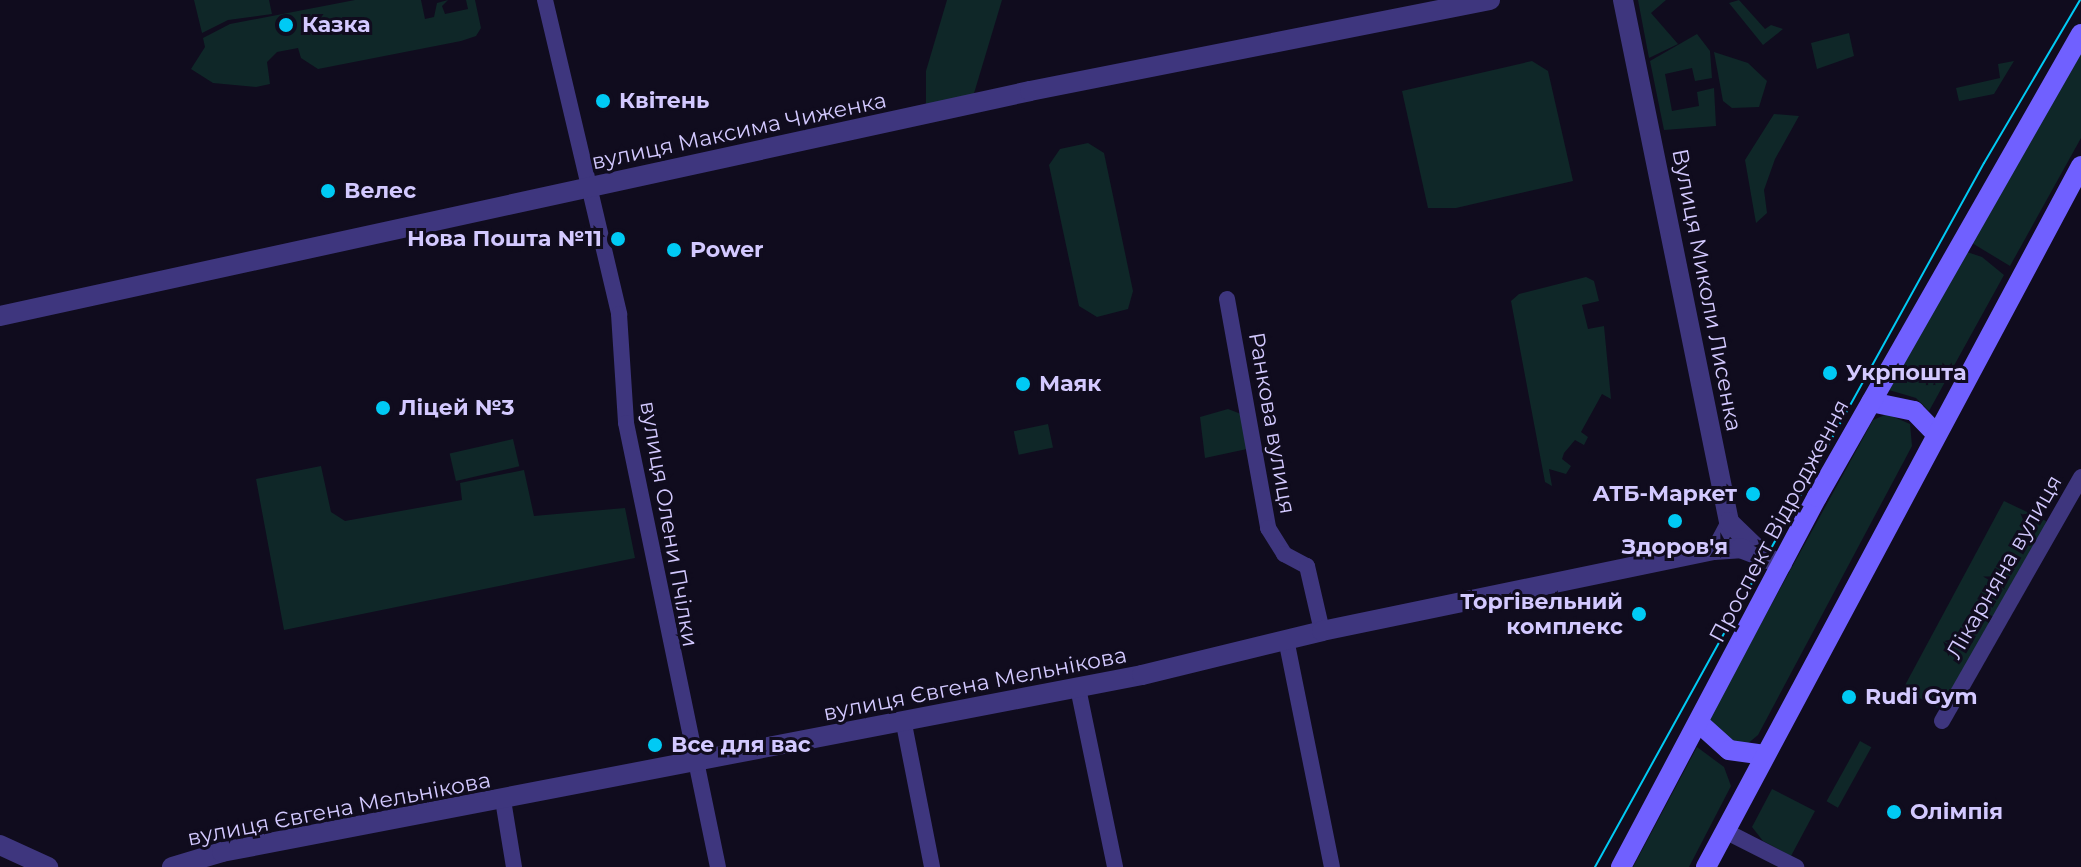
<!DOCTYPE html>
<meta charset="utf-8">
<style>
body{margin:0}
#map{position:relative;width:2081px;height:867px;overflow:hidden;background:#100c1e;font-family:Montserrat,sans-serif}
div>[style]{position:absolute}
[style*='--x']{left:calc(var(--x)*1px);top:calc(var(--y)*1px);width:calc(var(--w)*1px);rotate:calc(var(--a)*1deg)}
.green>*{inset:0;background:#0f2728;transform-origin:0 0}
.minor>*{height:16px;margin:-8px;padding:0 8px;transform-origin:8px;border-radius:8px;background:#3e367e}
.tertiary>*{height:20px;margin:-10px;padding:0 10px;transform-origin:10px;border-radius:10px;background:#3e367e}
.secondary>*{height:20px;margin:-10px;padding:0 10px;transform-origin:10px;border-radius:10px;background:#7060ff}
.tram>*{height:2px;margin:-1px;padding:0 1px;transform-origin:1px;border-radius:1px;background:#00caf4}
.dots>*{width:22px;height:22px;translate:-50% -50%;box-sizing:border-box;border:4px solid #100c1e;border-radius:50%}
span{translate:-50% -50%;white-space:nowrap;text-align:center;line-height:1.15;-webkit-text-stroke:6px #100c1e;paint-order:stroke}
.poi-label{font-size:22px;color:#d3c9ff;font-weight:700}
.left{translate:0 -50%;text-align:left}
.right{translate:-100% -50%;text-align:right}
.street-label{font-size:22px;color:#d3c9ff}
</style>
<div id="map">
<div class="green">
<i style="clip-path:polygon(194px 0,269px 0,272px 14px,228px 20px,202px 33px)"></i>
<i style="clip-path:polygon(355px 0,421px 0,425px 19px,434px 17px,437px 3px,448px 0,442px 6px,445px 14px,468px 9px,466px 0,475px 0,481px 28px,476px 36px,461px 41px,318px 69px,301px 58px,298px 48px,277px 52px,267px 62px,270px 84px,256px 87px,213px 83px,191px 69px,205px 47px,203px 38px,230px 24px)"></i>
<i style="clip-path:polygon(947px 0,1002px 0,972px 100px,926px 104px,926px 71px)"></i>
<i style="clip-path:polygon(1638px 0,1666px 0,1651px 13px,1678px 44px,1649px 58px)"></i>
<i style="clip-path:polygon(1739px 0,1765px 29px,1771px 25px,1783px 29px,1763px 45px,1729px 3px)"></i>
<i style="clip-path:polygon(1849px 33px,1854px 56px,1817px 69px,1811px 43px)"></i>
<i style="clip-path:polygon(1697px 34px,1710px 51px,1712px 78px,1695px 81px,1692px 68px,1665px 74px,1672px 111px,1699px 106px,1697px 92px,1714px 88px,1716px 126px,1664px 130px,1650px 61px)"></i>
<i style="clip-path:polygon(2081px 50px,2081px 138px,2010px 266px,1972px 243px)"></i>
<i style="clip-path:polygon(1714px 52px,1748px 63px,1767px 81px,1759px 107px,1732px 108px,1723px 101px)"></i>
<i style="clip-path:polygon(1532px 61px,1548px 71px,1573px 181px,1456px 208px,1428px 208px,1402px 91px)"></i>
<i style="clip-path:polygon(2014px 61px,1994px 94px,1959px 101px,1956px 88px,2000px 78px,1998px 64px)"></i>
<i style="clip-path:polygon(1774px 114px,1799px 116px,1775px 159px,1764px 190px,1767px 213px,1756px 223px,1745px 160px)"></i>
<i style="clip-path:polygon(1088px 143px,1104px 153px,1133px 291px,1128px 309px,1097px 317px,1079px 306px,1049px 165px,1060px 149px)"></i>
<i style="clip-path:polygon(1964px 251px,1982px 257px,2004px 275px,1929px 411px,1916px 398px,1889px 390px)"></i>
<i style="clip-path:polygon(1586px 277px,1594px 281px,1599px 301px,1582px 305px,1588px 329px,1604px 326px,1611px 399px,1602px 394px,1581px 432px,1588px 437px,1584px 445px,1575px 440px,1564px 453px,1562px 459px,1571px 466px,1566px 474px,1549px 469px,1552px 486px,1545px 482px,1511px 301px,1519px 294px)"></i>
<i style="clip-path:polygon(1228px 409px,1241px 414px,1247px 449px,1205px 458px,1200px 417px)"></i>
<i style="clip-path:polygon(1887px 414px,1910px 424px,1912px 446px,1758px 735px,1746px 745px,1737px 744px,1716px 733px,1709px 718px,1873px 420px)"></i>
<i style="left:1048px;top:424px;width:24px;height:35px;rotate:78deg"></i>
<i style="left:513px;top:439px;width:28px;height:65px;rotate:77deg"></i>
<i style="clip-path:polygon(321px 466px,331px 512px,345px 521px,462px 500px,460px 483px,524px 470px,534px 516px,625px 508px,635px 558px,284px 630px,256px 479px)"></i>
<i style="clip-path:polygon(2004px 501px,2046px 521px,2045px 532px,1943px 711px,1903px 689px)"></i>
<i style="left:1860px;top:741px;width:13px;height:69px;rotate:29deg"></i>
<i style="clip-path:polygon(1697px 747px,1724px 767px,1731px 786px,1689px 867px,1633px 867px)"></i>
<i style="clip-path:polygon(1772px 789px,1815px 811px,1791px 856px,1763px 841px,1752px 827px)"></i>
</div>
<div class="minor">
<i style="--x:545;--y:0;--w:323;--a:76.7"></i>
<i style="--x:619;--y:314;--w:109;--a:86.3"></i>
<i style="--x:626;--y:423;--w:453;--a:78.3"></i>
<i style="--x:1227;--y:299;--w:233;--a:79.8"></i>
<i style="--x:1268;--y:528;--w:31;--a:58"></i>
<i style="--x:1284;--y:554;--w:26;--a:28"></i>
<i style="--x:1307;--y:566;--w:67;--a:77"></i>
<i style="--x:1714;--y:550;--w:32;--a:-62"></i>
<i style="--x:1287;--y:644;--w:227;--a:78.6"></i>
<i style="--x:1078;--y:688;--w:183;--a:78.3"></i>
<i style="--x:1942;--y:721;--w:281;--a:-60.3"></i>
<i style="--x:904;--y:724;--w:146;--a:78.9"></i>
<i style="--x:503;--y:800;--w:68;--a:80.7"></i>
<i style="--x:1725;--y:831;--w:80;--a:26.9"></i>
</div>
<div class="tertiary">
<i style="--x:1623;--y:0;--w:533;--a:78.52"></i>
<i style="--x:1729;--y:522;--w:40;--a:44"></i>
<i style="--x:0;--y:316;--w:1054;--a:-12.32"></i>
<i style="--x:1030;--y:91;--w:469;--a:-11.2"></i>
<i style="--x:0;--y:845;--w:53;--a:24.6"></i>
<i style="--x:172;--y:867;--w:52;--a:-16.7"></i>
<i style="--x:222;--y:852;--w:937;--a:-10.89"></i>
<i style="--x:1142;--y:675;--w:185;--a:-13.7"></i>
<i style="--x:1322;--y:631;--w:400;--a:-11.7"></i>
<i style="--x:1714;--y:550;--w:26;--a:-4"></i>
<i style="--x:1740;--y:548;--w:45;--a:20.9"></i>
</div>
<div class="secondary">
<i style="--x:1871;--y:402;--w:44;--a:11.8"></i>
<i style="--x:1914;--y:411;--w:32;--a:46"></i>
<i style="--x:1699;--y:723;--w:40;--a:42"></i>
<i style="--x:1729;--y:750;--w:36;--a:8"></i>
<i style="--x:1621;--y:867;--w:419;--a:-62.1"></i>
<i style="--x:1817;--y:497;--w:533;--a:-60.31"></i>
<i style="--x:1706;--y:867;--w:795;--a:-61.86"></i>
</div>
<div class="tram">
<i style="--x:1595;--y:867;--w:804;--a:-61.08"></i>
<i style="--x:1984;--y:163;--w:189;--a:-59.5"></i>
</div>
<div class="dots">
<i style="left:286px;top:25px;background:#00caf4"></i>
<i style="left:603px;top:101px;background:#00caf4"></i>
<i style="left:328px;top:191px;background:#00caf4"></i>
<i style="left:618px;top:239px;background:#00caf4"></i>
<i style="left:674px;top:250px;background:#00caf4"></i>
<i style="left:1830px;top:373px;background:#00caf4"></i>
<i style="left:1023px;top:384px;background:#00caf4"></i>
<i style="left:383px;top:408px;background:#00caf4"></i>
<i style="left:1753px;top:494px;background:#00caf4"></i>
<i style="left:1675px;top:521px;background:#00caf4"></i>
<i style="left:1639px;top:614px;background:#00caf4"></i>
<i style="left:1849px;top:697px;background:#00caf4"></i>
<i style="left:655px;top:745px;background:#00caf4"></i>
<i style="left:1894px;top:812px;background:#00caf4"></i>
</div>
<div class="poi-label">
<span class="left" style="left:302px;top:25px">Казка</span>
<span class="left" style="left:619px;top:101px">Квітень</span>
<span class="left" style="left:344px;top:191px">Велес</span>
<span class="right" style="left:602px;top:239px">Нова Пошта №11</span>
<span class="left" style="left:690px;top:250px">Power</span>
<span class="left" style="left:1846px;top:373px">Укрпошта</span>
<span class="left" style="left:1039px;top:384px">Маяк</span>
<span class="left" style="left:399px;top:408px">Ліцей №3</span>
<span class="right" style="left:1737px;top:494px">АТБ-Маркет</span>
<span style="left:1675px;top:547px">Здоров'я</span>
<span class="right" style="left:1623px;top:614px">Торгівельний<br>комплекс</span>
<span class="left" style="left:1865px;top:697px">Rudi Gym</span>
<span class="left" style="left:671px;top:745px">Все для вас</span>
<span class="left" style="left:1910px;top:812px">Олімпія</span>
</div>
<div class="street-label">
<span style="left:739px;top:131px;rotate:-12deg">вулиця Максима Чиженка</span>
<span style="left:1707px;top:290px;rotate:79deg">Вулиця Миколи Лисенка</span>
<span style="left:1272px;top:423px;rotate:80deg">Ранкова вулиця</span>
<span style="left:1779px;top:521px;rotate:-62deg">Проспект Відродження</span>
<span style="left:669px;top:524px;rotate:80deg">вулиця Олени Пчілки</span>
<span style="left:2004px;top:567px;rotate:-60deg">Лікарняна вулиця</span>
<span style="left:975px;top:684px;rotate:-11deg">вулиця Євгена Мельнікова</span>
<span style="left:339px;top:809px;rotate:-11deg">вулиця Євгена Мельнікова</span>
</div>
</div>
